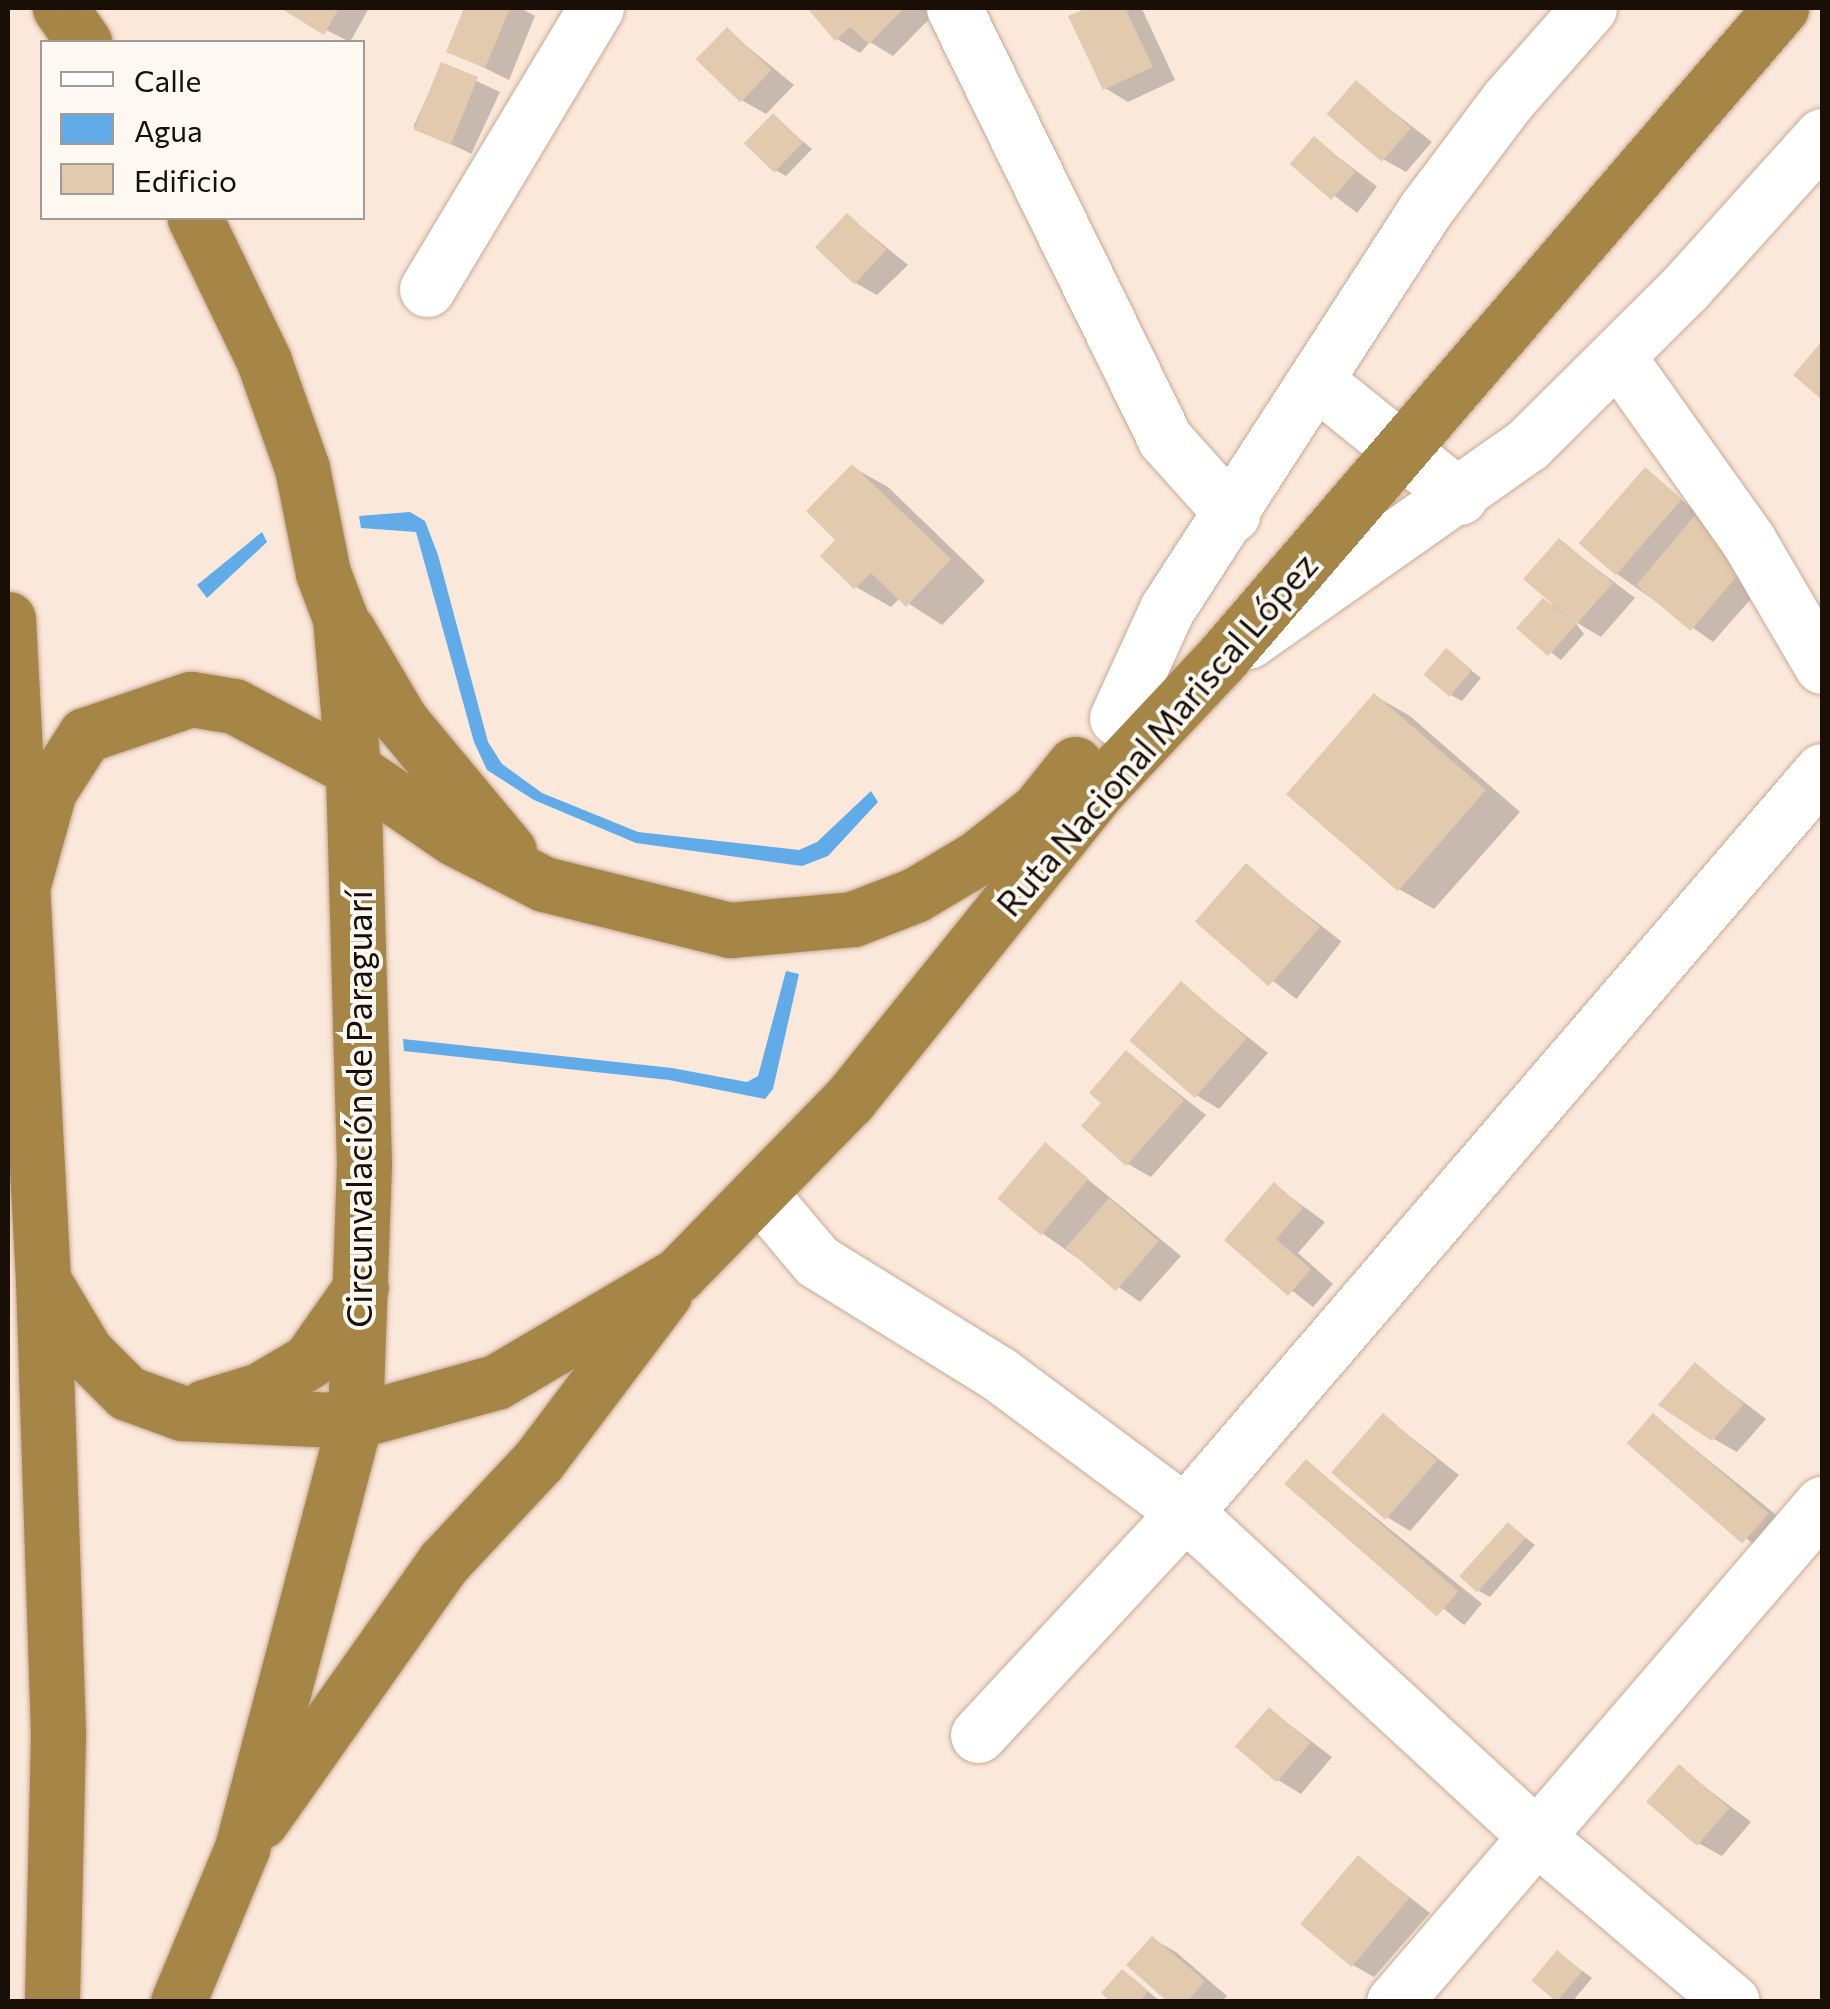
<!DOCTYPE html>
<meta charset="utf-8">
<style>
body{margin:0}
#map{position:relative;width:1830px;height:2009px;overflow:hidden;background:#fae8da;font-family:Commissioner,sans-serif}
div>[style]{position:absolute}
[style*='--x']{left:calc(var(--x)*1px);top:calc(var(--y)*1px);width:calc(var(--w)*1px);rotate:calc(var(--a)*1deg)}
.water>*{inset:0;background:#61abe8}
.shadow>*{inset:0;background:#0003;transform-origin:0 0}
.building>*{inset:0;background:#e2caae;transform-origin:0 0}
.roads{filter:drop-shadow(0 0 2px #c8aa95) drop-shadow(0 0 2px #c8aa95)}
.minor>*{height:55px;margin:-27.5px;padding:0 27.5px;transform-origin:27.5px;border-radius:27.5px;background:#fff}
.highway>*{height:55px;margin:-27.5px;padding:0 27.5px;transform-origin:27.5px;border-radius:27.5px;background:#a58646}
span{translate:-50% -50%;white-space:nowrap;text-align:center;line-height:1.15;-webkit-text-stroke:8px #fef8f3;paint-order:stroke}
.street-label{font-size:35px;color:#190f07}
.frame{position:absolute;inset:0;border:10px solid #190f07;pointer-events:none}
.legend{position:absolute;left:40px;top:40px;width:325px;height:180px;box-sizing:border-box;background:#fef8f3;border:2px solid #a29b95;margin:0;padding:12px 18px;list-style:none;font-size:30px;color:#190f07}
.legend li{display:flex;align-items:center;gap:20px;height:50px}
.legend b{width:50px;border:2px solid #a29b95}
</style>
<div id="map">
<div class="water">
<i style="clip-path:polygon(410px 512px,425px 521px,438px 555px,488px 742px,502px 764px,542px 793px,638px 832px,799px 850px,817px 842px,871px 791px,878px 802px,828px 856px,802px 866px,636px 843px,534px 800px,487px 770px,474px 742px,416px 532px,361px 528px,359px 516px)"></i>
<i style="clip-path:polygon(262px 532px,267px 542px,207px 598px,197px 585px)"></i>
<i style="clip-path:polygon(786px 971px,799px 974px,773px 1089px,765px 1099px,669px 1080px,404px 1051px,403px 1039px,672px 1068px,747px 1082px,758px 1076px)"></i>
</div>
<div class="shadow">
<i style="clip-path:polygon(283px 8px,369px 8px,350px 42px)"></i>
<i style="clip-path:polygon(457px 8px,520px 8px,535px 16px,509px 80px,450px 51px,466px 11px)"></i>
<i style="clip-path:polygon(811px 8px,940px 8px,893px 56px,870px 42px,860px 53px,837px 39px)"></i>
<i style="clip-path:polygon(1093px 8px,1142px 9px,1175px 80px,1128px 102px,1105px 88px,1072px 17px)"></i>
<i style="clip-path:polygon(727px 30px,794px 85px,766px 114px,743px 101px)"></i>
<i style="left:442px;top:65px;width:64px;height:68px;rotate:25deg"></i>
<i style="clip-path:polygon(1356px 83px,1432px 142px,1406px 172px,1383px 159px)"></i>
<i style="clip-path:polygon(774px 117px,812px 149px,786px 176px,775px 170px)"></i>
<i style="left:1314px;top:139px;width:79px;height:33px;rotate:37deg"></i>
<i style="clip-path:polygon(848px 216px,908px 265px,877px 295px,854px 282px)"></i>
<i style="clip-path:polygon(852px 467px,888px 487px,985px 581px,942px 625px,900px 598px,891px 607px,856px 587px,839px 540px)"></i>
<i style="clip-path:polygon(1646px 470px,1772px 575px,1713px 642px,1617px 574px)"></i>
<i style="clip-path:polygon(1560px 541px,1635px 598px,1601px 637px,1574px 621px,1584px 634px,1561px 660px,1519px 628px,1543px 601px,1561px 608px)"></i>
<i style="clip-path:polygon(1446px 651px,1481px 678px,1462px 701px,1451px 695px)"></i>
<i style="clip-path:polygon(1375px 696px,1410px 716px,1520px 812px,1434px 909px,1399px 889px)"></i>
<i style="left:1246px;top:867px;width:121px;height:73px;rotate:38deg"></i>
<i style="clip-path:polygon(1182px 985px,1268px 1053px,1219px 1109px,1196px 1095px)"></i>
<i style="clip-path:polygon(1127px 1053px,1206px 1115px,1151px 1177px,1128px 1164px,1105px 1103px)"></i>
<i style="clip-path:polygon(1046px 1145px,1181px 1256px,1140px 1302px,1042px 1233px)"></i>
<i style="clip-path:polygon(1274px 1185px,1325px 1222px,1298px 1253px,1333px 1284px,1313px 1307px,1227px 1240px)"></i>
<i style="clip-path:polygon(1696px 1366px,1766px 1419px,1737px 1452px,1714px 1439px)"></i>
<i style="clip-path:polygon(1384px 1416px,1459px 1475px,1410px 1531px,1387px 1517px)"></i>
<i style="left:1654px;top:1416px;width:177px;height:37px;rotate:39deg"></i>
<i style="left:1307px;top:1462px;width:225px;height:28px;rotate:39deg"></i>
<i style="clip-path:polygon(1509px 1525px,1535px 1545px,1490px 1597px,1479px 1591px)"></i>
<i style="clip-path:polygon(1270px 1710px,1332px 1757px,1301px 1794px,1278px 1780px)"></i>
<i style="clip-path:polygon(1680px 1768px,1751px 1822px,1722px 1856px,1698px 1843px)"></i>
<i style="clip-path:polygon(1359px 1858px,1430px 1913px,1374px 1977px,1351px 1964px)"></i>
<i style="clip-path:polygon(1153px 1939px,1176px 1952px,1227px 1996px,1221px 2002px,1172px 2002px)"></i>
<i style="clip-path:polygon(1558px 1953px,1592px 1978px,1572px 2002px,1560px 2002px,1534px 1980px)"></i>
<i style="clip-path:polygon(1122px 1972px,1133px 1978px,1157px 1999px,1115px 2002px)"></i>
</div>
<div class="building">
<i style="clip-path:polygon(280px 8px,339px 8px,324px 35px)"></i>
<i style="clip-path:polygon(464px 8px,510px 8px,485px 68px,446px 52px)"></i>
<i style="clip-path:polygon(807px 8px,904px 8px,869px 44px,850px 27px,835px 41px)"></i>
<i style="clip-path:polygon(1087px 8px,1125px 8px,1153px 67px,1103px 90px,1068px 16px)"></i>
<i style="left:727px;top:27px;width:62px;height:45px;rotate:44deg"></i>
<i style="left:441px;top:62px;width:40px;height:73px;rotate:22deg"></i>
<i style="left:1356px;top:80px;width:73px;height:45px;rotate:41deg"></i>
<i style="left:773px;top:113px;width:42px;height:42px;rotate:44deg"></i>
<i style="left:1314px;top:136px;width:55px;height:37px;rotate:41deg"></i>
<i style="left:847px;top:213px;width:54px;height:47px;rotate:43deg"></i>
<i style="clip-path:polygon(1822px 341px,1822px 400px,1793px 375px)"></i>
<i style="clip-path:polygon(852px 464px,951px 559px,906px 607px,871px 573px,854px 589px,820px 556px,835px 540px,806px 511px)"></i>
<i style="left:1645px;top:467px;width:49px;height:101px;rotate:41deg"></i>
<i style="left:1696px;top:514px;width:71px;height:93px;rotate:40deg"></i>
<i style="clip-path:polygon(1559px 538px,1613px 583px,1548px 656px,1516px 628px,1543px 598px,1571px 620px,1523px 579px)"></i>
<i style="left:1446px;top:648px;width:34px;height:35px;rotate:40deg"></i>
<i style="left:1374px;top:693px;width:148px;height:134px;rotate:41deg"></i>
<i style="left:1246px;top:863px;width:98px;height:78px;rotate:41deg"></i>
<i style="left:1181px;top:981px;width:87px;height:79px;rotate:41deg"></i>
<i style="clip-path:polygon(1126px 1050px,1184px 1100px,1126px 1166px,1081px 1126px,1101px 1103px,1089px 1093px)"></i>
<i style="left:1045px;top:1142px;width:57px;height:74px;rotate:40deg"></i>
<i style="clip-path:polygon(1274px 1182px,1303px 1208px,1276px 1239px,1311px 1269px,1288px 1296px,1224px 1240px)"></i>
<i style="left:1109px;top:1198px;width:66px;height:66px;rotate:41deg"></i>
<i style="clip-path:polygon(1695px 1362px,1744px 1404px,1712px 1441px,1658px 1405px)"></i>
<i style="left:1383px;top:1413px;width:72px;height:79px;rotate:41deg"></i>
<i style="left:1653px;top:1413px;width:153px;height:40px;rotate:41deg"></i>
<i style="left:1306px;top:1459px;width:202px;height:33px;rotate:41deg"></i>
<i style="left:1508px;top:1522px;width:24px;height:73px;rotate:42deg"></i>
<i style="left:1269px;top:1707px;width:55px;height:52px;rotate:41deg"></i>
<i style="left:1679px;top:1764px;width:67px;height:50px;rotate:41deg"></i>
<i style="left:1358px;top:1855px;width:67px;height:90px;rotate:40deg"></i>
<i style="clip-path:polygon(1152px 1936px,1205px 1981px,1187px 2002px,1168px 2002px,1126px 1965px)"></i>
<i style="left:1557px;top:1950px;width:33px;height:40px;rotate:40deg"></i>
<i style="clip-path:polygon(1122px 1969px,1148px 1991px,1139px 2002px,1111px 2002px,1101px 1993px)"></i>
</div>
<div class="roads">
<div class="minor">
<i style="--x:954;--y:8;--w:480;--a:63.9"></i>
<i style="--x:1165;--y:439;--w:101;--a:48.2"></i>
<i style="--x:427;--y:289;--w:328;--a:-59"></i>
<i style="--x:1618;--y:357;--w:224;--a:54.6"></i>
<i style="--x:1748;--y:540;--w:146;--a:59.6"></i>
<i style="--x:1315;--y:380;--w:186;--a:38.9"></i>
<i style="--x:1248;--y:641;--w:342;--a:-35.1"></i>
<i style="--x:1528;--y:444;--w:223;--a:-44.8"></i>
<i style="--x:1686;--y:287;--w:203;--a:-48"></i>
<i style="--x:1117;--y:718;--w:120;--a:-65.4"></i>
<i style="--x:1167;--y:609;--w:475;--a:-57.1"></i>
<i style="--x:1425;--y:210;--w:136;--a:-53"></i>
<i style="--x:1507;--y:101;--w:124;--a:-48.6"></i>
<i style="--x:762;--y:1196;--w:85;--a:49.8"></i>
<i style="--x:817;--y:1261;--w:214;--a:31.8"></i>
<i style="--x:999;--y:1374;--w:232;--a:36.6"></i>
<i style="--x:1185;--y:1512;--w:977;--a:-49.32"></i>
<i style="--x:978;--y:1735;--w:304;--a:-47.1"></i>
<i style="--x:1185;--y:1512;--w:479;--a:42.7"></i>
<i style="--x:1537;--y:1837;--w:255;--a:40.2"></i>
<i style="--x:1394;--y:2002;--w:657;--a:-49.32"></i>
</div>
<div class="highway">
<i style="--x:60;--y:8;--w:42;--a:54.8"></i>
<i style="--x:8;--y:619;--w:662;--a:86.97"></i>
<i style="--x:43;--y:1280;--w:455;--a:88.1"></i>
<i style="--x:58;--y:1735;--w:267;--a:91.3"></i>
<i style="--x:348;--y:631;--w:104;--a:59.5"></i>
<i style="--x:401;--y:721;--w:169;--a:50.3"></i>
<i style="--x:23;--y:884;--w:97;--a:-74.4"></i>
<i style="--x:49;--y:791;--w:67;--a:-57.3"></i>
<i style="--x:85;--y:735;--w:112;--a:-18.8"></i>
<i style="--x:191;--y:699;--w:44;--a:9.2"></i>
<i style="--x:234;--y:706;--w:135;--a:27.9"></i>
<i style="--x:353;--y:769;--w:122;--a:34.3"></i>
<i style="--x:454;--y:838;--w:101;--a:27.1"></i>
<i style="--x:544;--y:884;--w:192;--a:13.9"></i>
<i style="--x:730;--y:930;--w:123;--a:-5.1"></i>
<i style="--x:853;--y:919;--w:66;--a:-21.2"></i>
<i style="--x:915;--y:895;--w:72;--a:-30.8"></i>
<i style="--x:977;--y:858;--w:78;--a:-38.2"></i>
<i style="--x:1038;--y:810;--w:59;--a:-51.2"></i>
<i style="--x:43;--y:1280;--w:84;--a:59.2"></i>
<i style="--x:86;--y:1352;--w:58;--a:45"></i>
<i style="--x:127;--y:1393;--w:59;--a:20"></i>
<i style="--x:182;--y:1413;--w:173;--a:2.6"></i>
<i style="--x:355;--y:1421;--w:146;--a:-15.5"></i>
<i style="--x:496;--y:1382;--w:211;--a:-30.5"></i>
<i style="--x:678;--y:1275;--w:245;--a:-45.7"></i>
<i style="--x:849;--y:1100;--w:399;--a:-51.2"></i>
<i style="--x:1099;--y:789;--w:178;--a:-46.8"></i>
<i style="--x:1221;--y:659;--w:859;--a:-49.3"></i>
<i style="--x:204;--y:1407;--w:59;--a:-16.9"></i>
<i style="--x:260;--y:1390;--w:57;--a:-30.6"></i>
<i style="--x:309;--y:1361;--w:90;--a:-54.9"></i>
<i style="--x:261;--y:1821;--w:317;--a:-54.8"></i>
<i style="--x:444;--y:1562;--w:139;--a:-47"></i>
<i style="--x:539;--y:1460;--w:208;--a:-53"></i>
<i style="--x:178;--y:2002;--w:167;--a:-67.4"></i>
<i style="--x:242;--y:1848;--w:442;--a:-75.2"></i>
<i style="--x:355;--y:1421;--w:256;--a:-88"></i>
<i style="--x:364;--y:1165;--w:396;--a:-91.6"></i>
<i style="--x:353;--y:769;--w:152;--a:-94.9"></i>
<i style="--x:340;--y:618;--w:48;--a:-110.7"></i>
<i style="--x:323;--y:573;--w:107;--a:-101.3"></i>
<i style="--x:302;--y:468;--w:114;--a:-109.6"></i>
<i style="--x:264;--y:361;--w:159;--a:-115.8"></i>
</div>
</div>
<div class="street-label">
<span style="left:1156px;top:734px;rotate:-49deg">Ruta Nacional Mariscal López</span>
<span style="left:358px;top:1109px;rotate:-90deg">Circunvalación de Paraguarí</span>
</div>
<div class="frame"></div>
<ul class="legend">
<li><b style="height:12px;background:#fff"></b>Calle</li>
<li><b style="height:28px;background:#61abe8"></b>Agua</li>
<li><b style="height:28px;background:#e2caae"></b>Edificio</li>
</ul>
</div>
